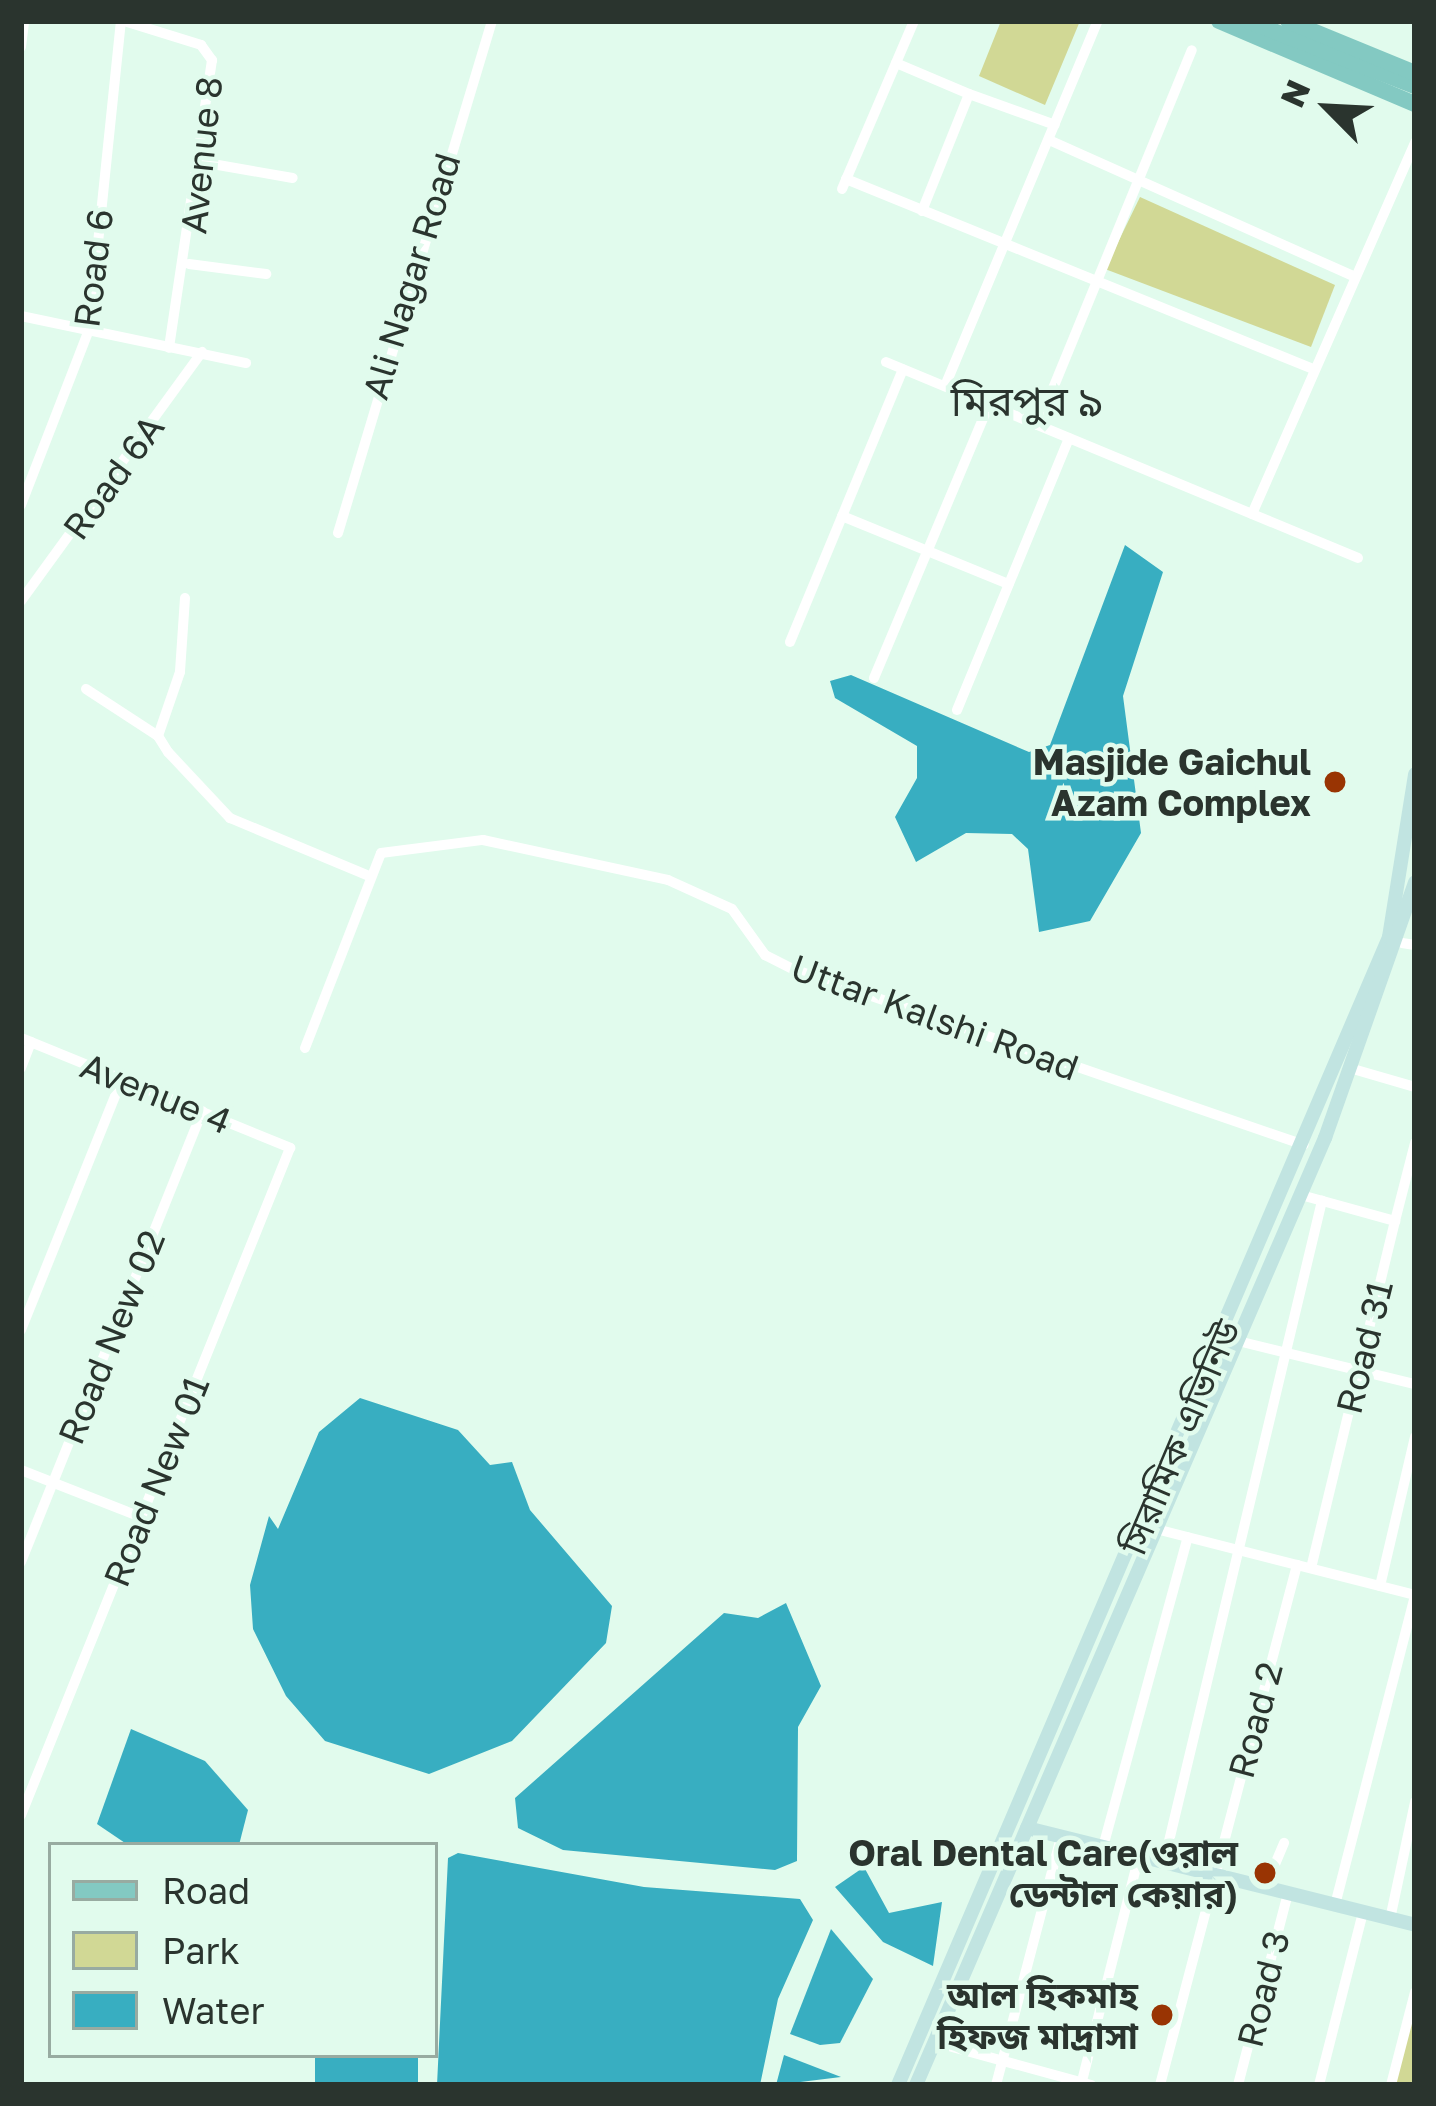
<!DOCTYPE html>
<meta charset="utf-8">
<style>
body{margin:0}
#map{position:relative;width:1436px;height:2106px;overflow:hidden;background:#e1fbed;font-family:"Golos Text","Noto Sans Bengali",sans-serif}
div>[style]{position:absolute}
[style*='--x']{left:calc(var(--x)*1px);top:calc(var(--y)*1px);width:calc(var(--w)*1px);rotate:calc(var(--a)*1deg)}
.green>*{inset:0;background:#d1d895}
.water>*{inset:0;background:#38aec1;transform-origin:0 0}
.street>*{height:10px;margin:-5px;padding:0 5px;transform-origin:5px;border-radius:5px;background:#fff}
.secondary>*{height:14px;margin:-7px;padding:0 7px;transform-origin:7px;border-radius:7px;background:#c1e4e1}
.primary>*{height:16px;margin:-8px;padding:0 8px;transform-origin:8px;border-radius:8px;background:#83c9c2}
.dots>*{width:33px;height:33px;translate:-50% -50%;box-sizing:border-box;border:6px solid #e1fbed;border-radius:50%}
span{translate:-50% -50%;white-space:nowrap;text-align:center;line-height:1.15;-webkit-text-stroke:9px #e1fbed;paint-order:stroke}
.street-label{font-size:36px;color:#2a342e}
.poi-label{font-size:36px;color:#2a342e;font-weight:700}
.right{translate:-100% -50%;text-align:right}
.quarter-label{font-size:42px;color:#2a342e}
.frame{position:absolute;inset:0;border:24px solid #2a342e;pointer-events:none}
.legend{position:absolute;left:48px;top:1842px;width:390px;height:216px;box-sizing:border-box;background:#e1fbed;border:3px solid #98aba1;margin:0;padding:15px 21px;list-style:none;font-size:36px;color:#2a342e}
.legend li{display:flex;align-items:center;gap:24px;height:60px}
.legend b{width:60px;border:3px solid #98aba1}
.north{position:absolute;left:1268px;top:48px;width:120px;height:120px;-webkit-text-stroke:9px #e1fbed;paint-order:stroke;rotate:294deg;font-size:33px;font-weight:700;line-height:48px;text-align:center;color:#2a342e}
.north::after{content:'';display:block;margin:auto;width:42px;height:54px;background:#2a342e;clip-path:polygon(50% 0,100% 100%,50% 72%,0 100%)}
</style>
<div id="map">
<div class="green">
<i style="clip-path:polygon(1001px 21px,1080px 21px,1045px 105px,979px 76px)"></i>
<i style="clip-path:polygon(1140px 197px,1335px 285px,1311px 347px,1105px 269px)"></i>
<i style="clip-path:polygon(1415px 2004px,1415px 2085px,1395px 2085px)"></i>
</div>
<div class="water">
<i style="clip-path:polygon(1125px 545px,1163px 572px,1123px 696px,1141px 833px,1090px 921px,1039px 932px,1028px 849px,1012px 834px,966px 833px,916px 862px,895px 817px,917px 778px,917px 746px,835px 698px,830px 681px,851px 675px,1029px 752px,1050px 745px)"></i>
<i style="clip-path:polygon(360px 1398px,458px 1430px,490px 1465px,512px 1462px,530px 1510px,612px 1606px,606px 1643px,512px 1741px,429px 1774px,325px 1741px,286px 1696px,253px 1629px,250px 1585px,269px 1516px,278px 1529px,319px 1432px)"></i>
<i style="clip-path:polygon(786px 1603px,821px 1686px,798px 1727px,797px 1861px,775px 1870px,563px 1850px,518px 1828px,515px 1798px,724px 1613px,758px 1618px)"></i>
<i style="clip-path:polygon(131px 1729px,205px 1761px,248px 1810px,239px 1845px,128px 1845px,97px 1824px)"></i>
<i style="clip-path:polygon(458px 1853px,644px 1887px,800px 1899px,813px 1920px,778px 1999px,760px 2085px,437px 2085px,448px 1858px)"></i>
<i style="clip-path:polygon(864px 1867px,889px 1913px,942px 1902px,933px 1966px,883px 1942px,835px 1887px)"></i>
<i style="clip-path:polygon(831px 1929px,873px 1979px,840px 2043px,820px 2045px,790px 2034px)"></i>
<i style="left:315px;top:2055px;width:103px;height:30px"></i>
<i style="clip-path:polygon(784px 2055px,841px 2077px,776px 2085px)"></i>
</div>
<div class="street">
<i style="--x:124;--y:21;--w:81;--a:17.3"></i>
<i style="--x:201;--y:45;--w:19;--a:54"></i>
<i style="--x:212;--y:60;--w:291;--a:98.5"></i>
<i style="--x:21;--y:47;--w:26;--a:-83"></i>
<i style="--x:896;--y:63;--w:79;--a:23"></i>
<i style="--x:1049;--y:140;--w:331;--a:24.1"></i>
<i style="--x:201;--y:162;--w:93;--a:9.9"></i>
<i style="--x:846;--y:179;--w:504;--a:22.14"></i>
<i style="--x:842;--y:189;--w:183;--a:-66.8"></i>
<i style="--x:922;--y:211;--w:126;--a:-68.1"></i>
<i style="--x:969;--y:94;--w:91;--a:19.8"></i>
<i style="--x:189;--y:264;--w:78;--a:7.4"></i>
<i style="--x:21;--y:316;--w:230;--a:11.8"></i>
<i style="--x:886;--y:362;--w:511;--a:22.55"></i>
<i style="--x:945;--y:386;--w:396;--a:-67.3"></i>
<i style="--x:1038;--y:425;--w:405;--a:-67.7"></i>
<i style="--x:21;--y:505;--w:188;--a:-68.8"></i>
<i style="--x:89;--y:330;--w:311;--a:-84.1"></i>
<i style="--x:1252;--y:514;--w:406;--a:-66.3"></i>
<i style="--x:842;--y:516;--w:180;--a:22.2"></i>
<i style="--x:338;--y:533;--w:535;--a:-73.26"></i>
<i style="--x:185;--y:598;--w:74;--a:93.9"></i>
<i style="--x:180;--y:672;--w:68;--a:109"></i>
<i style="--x:158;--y:736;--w:19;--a:58"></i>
<i style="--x:168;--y:752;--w:91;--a:46.8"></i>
<i style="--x:230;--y:818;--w:151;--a:22.6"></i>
<i style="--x:21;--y:601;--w:308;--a:-54"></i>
<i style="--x:790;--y:642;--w:295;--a:-67.5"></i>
<i style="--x:874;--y:678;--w:296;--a:-67.2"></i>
<i style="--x:86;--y:689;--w:86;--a:33.1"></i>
<i style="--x:957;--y:710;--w:294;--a:-67.6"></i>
<i style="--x:1402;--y:943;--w:13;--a:9"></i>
<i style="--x:21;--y:1038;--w:291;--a:22.2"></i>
<i style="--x:290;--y:1148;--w:719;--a:111.96"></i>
<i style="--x:305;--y:1048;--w:209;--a:-68.7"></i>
<i style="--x:381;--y:853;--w:103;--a:-7.3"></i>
<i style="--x:483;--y:840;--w:189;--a:12.2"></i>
<i style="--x:668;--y:880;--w:70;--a:24.4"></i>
<i style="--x:732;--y:909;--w:57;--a:54.3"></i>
<i style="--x:765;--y:955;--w:31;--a:27"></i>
<i style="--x:793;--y:969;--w:540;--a:19"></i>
<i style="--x:21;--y:1068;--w:28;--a:-69"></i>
<i style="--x:1353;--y:1069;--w:65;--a:16.2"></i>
<i style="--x:1301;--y:1195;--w:98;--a:15.5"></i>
<i style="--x:1395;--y:1221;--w:357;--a:103.6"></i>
<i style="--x:1395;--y:1221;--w:81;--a:-75.6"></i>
<i style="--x:21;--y:1330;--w:271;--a:-68.1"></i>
<i style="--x:1238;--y:1341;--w:182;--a:13.7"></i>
<i style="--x:21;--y:1470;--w:129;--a:21.4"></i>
<i style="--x:1156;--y:1529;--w:267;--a:14.3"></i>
<i style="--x:21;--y:1562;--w:486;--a:-68.1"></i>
<i style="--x:1380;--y:1586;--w:153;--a:-76.8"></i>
<i style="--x:1103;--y:1847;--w:321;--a:-74.7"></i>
<i style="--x:1164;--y:1862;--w:680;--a:-76.56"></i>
<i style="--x:1265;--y:1888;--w:49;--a:-67.1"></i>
<i style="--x:1335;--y:1905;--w:319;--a:-75.5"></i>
<i style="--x:1390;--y:1919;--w:120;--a:-77.9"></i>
<i style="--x:934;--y:2042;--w:163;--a:15.3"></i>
<i style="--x:996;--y:2085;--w:256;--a:-75.3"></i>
<i style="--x:1081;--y:2085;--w:236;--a:-75.8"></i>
<i style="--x:1160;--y:2085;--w:538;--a:-75.24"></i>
<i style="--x:1238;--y:2085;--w:198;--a:-75.4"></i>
<i style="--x:1319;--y:2085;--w:179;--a:-75.7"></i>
<i style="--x:1391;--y:2085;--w:96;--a:-75.5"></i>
</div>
<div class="secondary">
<i style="--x:1027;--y:1828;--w:400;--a:14"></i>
<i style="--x:898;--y:2085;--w:1249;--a:-66.84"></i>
<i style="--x:1389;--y:937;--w:165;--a:-80.9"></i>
<i style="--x:916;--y:2085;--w:1032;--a:-66.64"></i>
<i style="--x:1325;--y:1138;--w:271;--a:-70.6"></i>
</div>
<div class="primary">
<i style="--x:1219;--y:21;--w:213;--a:23"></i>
<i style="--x:1248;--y:21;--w:179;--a:21.3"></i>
<i style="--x:1288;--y:21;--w:137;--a:22.3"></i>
</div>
<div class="dots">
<i style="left:1335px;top:782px;background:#993403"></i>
<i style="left:1265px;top:1873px;background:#993403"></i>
<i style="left:1162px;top:2015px;background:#993403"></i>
</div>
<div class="street-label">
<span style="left:201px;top:155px;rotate:-84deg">Avenue 8</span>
<span style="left:93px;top:268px;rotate:-83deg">Road 6</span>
<span style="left:411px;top:276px;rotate:-73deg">Ali Nagar Road</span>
<span style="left:113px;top:477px;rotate:-54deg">Road 6A</span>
<span style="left:935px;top:1017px;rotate:20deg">Uttar Kalshi Road</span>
<span style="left:156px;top:1093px;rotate:22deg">Avenue 4</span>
<span style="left:111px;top:1337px;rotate:-68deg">Road New 02</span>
<span style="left:1364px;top:1347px;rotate:-76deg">Road 31</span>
<span style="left:1180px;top:1437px;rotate:-67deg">সিরামিক এভিনিউ</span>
<span style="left:156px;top:1481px;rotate:-68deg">Road New 01</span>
<span style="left:1255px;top:1720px;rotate:-75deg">Road 2</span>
<span style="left:1263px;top:1989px;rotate:-76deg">Road 3</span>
</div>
<div class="poi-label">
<span class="right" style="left:1311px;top:782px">Masjide Gaichul<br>Azam Complex</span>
<span class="right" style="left:1238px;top:1873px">Oral Dental Care(ওরাল<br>ডেন্টাল কেয়ার)</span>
<span class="right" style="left:1138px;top:2015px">আল হিকমাহ<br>হিফজ মাদ্রাসা</span>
</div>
<div class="quarter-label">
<span style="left:1027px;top:400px">মিরপুর ৯</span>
</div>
<div class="frame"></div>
<ul class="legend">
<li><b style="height:15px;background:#83c9c2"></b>Road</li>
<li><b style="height:33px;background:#d1d895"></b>Park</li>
<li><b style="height:33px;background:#38aec1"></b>Water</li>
</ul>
<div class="north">N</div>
</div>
